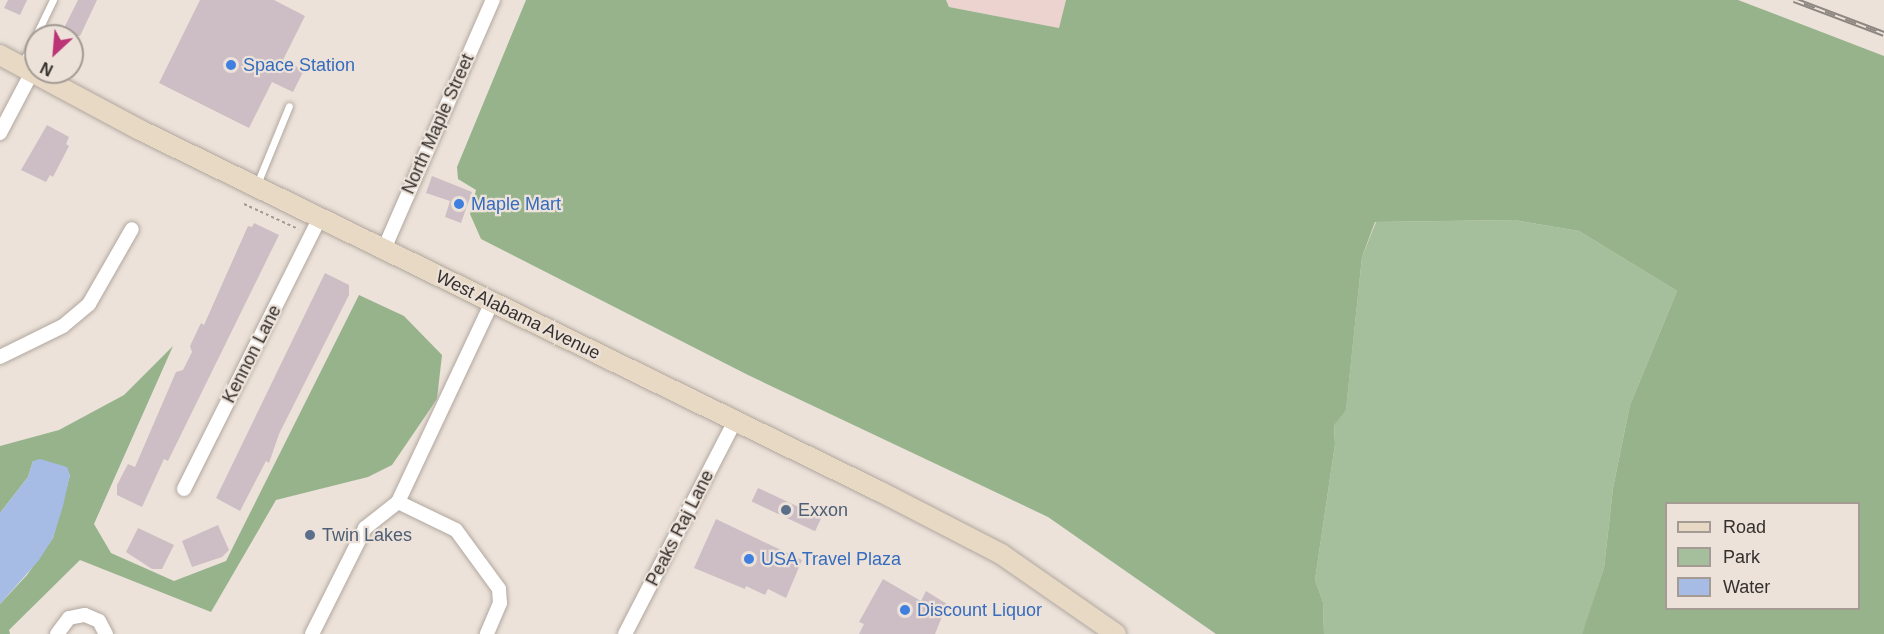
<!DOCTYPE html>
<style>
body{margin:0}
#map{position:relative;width:1884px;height:634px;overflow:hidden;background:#ece2d9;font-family:Arial,sans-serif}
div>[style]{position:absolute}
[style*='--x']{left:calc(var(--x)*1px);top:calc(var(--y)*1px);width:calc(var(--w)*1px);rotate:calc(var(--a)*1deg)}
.industrial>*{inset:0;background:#edd3d0}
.green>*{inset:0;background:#a5bf9c}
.forest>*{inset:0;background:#96b38c}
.water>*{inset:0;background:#a6bce5}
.building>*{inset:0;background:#ccbec4;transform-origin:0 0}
.path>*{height:2px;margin-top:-1px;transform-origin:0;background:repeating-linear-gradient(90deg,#a19993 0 3px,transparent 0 6px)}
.roads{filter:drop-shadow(0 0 2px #b1a79f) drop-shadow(0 0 2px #b1a79f)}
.service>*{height:7px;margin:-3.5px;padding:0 3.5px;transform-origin:3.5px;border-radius:3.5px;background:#fff}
.minor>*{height:14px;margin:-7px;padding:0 7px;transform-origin:7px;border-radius:7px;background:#fff}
.secondary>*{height:20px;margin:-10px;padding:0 10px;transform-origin:10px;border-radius:10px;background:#e8d9c5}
.rail>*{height:6px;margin-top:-3px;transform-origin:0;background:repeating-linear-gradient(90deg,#ece2d9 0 11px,#8e8680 0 22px);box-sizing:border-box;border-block:2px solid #8e8680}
.dots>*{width:16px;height:16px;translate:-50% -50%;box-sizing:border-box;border:3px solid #ece2d9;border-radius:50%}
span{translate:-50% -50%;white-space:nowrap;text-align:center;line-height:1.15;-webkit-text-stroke:4.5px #ece2d9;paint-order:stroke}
.shop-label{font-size:18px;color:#366cbe}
.left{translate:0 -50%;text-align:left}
.street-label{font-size:18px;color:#35302d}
.service-label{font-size:18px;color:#4e5e75}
.legend{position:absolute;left:1665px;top:502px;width:195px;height:108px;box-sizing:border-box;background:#ece2d9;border:2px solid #a39b94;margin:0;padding:8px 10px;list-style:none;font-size:18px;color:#35302d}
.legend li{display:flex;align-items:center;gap:12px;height:30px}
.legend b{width:30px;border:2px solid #a39b94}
.north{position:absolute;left:24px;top:24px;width:60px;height:60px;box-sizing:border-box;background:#ece2d9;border:2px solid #a39b94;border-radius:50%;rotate:206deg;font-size:16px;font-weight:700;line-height:24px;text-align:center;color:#35302d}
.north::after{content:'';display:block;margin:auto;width:21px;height:27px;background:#bb3576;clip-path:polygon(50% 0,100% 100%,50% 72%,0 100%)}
</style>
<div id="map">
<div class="industrial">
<i style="clip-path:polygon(946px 0,1066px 0,1059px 28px,949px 7px)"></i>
</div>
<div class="green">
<i style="clip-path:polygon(1514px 220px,1579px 231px,1677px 291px,1630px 405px,1613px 488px,1604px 568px,1586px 624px,1582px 634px,1324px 634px,1323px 602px,1315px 580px,1335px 444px,1334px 424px,1346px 409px,1362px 257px,1376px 222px)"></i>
</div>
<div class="forest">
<i style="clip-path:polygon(evenodd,526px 0,946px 0,949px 7px,1059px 28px,1066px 0,1738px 0,1884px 56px,1884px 634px,1582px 634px,1604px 568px,1613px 488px,1630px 405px,1677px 291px,1579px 231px,1514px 220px,1375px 222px,1362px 257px,1346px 410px,1334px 425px,1335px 444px,1315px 580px,1323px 602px,1324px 634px,1216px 634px,1048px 517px,748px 375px,481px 239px,470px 214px,476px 190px,458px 179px,457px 167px,526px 0,1666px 504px,1858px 504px,1858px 608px,1666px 608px,1666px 504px)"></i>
<i style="clip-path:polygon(359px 295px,404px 316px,442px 355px,437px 399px,392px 465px,368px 477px,276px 500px,211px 612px,80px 560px,9px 630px,10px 634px,0 634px,0 604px,27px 575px,53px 538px,70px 475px,33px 461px,28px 477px,0 513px,0 446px,59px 430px,124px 395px,173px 346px,94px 524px,111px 553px,174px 581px,226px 561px)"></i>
</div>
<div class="water">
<i style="clip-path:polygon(40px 459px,67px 467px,70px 475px,63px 506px,53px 538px,39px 560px,0 604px,0 513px,28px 477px,33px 461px)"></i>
</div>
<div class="building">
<i style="clip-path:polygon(8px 0,27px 0,20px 15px,4px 8px)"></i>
<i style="clip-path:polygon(78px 0,97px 0,80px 36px,60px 36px)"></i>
<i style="clip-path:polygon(200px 0,274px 0,305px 16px,283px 60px,304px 70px,293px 92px,272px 82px,249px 128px,159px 83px)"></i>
<i style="clip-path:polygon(47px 125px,69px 137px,66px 144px,69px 146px,53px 177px,50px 175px,46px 182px,21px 170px)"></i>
<i style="clip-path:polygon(432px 176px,472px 192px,461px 223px,445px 217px,450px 201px,426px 193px)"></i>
<i style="clip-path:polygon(254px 223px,279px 235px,168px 461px,164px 459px,142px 507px,117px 495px,117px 485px,128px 464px,135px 467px,176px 372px,183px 370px,192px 352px,190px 346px,201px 323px,204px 325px,248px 226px,252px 227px)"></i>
<i style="clip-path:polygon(325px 273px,349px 285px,349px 295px,279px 434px,269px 463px,266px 461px,240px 511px,216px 498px)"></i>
<i style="left:758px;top:488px;width:70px;height:15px;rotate:25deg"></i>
<i style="clip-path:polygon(716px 519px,802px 560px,786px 598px,768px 589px,765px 595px,746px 586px,745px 589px,694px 568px)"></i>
<i style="clip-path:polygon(218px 525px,229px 550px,222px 557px,192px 567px,182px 541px)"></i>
<i style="clip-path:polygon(138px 528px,174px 545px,162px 569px,152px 569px,126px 552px)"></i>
<i style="clip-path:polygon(883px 579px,921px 601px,926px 591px,947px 604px,935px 634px,859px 634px,864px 624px,859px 622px)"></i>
</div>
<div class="path">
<i style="--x:244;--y:204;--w:60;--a:24.8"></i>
</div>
<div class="roads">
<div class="service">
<i style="--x:22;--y:64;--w:71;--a:-64.2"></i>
<i style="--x:257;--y:184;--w:84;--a:-67.7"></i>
</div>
<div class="minor">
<i style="--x:0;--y:133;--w:69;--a:-62.3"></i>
<i style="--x:384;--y:249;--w:272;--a:-66.4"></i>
<i style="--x:0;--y:357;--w:70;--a:-26.2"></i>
<i style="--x:63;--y:326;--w:34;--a:-40"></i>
<i style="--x:89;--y:304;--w:86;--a:-60.2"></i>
<i style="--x:184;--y:489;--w:303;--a:-63.4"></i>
<i style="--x:398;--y:502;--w:64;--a:25.8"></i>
<i style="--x:456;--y:530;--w:73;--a:53.9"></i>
<i style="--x:499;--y:589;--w:14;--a:86"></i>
<i style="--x:500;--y:603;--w:34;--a:113"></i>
<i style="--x:57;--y:634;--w:20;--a:-53"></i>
<i style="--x:69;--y:618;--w:16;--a:-11"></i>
<i style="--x:85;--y:615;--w:15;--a:23"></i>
<i style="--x:99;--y:621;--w:15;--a:62"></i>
<i style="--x:312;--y:634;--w:119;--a:-63.4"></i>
<i style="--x:365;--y:528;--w:42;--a:-38.2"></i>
<i style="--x:398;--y:502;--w:221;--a:-64.8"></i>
<i style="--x:625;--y:634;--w:240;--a:-62.7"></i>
</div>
<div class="secondary">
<i style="--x:0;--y:55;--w:159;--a:28.2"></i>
<i style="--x:140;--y:130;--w:825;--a:26.04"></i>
<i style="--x:881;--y:492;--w:135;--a:27.3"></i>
<i style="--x:1001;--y:554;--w:140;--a:34.8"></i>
</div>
</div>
<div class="rail">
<i style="--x:1794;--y:0;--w:96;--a:20.7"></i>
</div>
<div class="dots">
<i style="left:231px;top:65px;background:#3f7fe0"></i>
<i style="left:459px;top:204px;background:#3f7fe0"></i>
<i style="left:786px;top:510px;background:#5c6f8a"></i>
<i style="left:310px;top:535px;background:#5c6f8a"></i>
<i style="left:749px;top:559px;background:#3f7fe0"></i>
<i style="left:905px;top:610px;background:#3f7fe0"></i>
</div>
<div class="shop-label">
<span class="left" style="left:243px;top:65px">Space Station</span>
<span class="left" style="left:471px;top:204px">Maple Mart</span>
<span class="left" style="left:761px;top:559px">USA Travel Plaza</span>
<span class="left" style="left:917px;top:610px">Discount Liquor</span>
</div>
<div class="street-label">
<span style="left:438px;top:124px;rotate:-66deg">North Maple Street</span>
<span style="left:518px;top:315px;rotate:26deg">West Alabama Avenue</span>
<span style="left:252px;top:354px;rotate:-63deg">Kennon Lane</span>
<span style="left:680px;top:528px;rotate:-63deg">Peaks Raj Lane</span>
</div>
<div class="service-label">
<span class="left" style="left:798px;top:510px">Exxon</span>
<span class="left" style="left:322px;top:535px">Twin Lakes</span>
</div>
<ul class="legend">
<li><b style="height:8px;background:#e8d9c5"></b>Road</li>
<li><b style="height:16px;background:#a5bf9c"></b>Park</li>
<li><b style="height:16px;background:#a6bce5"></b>Water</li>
</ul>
<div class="north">N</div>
</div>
